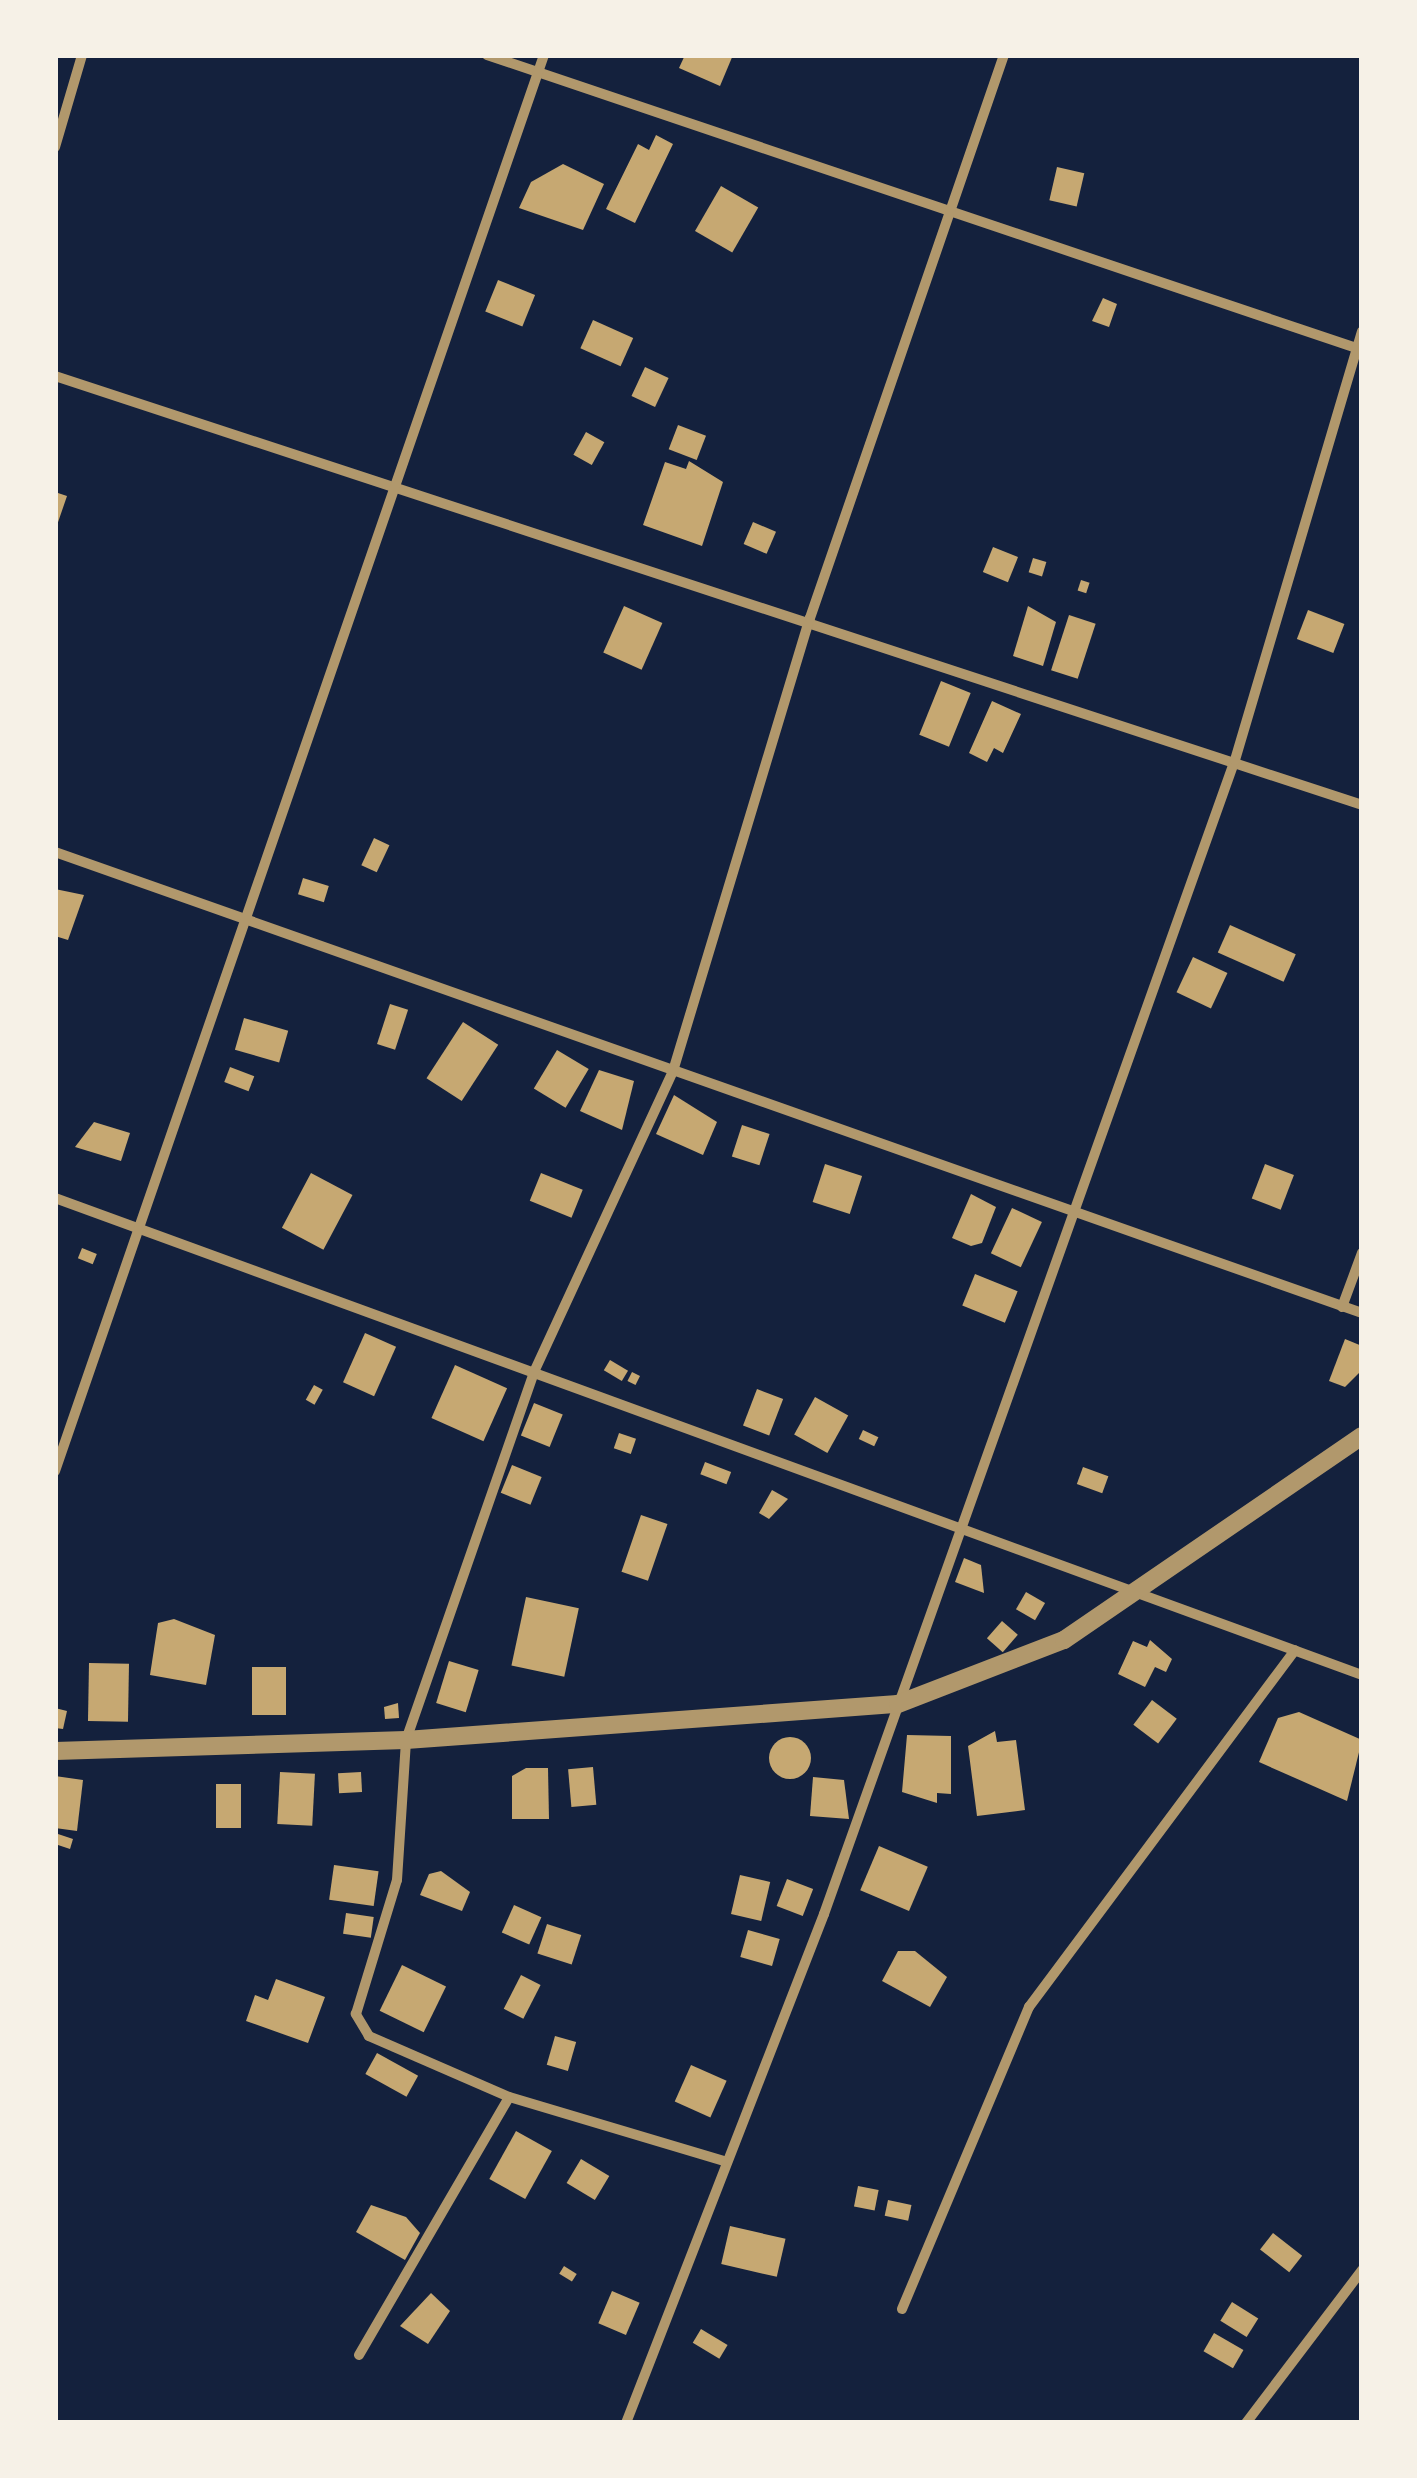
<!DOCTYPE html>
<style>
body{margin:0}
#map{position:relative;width:1417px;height:2478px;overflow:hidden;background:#14213d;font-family:"Titillium Web",sans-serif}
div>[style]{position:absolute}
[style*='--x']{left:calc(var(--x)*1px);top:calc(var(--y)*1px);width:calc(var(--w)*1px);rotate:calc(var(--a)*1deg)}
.building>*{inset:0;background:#c6a872;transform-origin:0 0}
.round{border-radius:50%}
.minor>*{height:10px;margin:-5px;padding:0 5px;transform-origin:5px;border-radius:5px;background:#b1986c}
.tertiary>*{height:18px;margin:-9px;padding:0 9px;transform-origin:9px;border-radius:9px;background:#b1986c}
span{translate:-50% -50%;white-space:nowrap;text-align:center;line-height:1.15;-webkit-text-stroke:8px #f6f1e7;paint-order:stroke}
.frame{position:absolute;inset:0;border:58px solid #f6f1e7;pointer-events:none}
</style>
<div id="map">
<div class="building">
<i style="clip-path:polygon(685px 55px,733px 55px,720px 86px,679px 68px)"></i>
<i style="clip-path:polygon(656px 135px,673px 144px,635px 223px,606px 209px,638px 144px,649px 150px)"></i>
<i style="clip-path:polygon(563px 164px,604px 184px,583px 230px,519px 208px,531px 182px)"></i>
<i style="left:1057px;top:167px;width:28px;height:34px;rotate:13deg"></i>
<i style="left:721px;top:186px;width:43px;height:52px;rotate:30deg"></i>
<i style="left:498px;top:280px;width:40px;height:34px;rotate:22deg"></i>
<i style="clip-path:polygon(1103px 298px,1117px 304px,1109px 327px,1092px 321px)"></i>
<i style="left:593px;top:320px;width:44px;height:31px;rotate:24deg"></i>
<i style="left:645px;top:367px;width:26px;height:32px;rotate:25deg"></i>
<i style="left:678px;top:425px;width:30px;height:26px;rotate:21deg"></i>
<i style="left:586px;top:432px;width:21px;height:26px;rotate:29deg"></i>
<i style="clip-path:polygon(689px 461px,723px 482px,702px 546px,643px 525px,665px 462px,686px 469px)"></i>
<i style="clip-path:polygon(55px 492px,67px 496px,56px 528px,55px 528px)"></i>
<i style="left:753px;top:522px;width:25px;height:24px;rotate:23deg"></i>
<i style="left:993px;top:547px;width:27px;height:27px;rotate:22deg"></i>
<i style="left:1033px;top:558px;width:14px;height:15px;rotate:17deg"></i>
<i style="left:1081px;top:580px;width:9px;height:11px;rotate:18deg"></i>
<i style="left:624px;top:606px;width:42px;height:51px;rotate:24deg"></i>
<i style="clip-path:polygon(1028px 606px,1056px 622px,1043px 666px,1013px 656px)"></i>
<i style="left:1308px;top:610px;width:39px;height:31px;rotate:21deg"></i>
<i style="left:1069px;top:615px;width:28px;height:58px;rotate:18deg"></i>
<i style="left:941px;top:681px;width:32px;height:58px;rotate:22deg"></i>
<i style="clip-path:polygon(992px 701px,1021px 714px,1003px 753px,994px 748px,987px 762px,969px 753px)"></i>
<i style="left:374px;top:838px;width:17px;height:30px;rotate:25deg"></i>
<i style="left:303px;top:878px;width:27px;height:17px;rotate:17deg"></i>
<i style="clip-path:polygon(55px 889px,84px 895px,68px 940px,55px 936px)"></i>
<i style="left:1230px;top:925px;width:72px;height:30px;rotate:24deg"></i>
<i style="left:1193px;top:957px;width:38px;height:39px;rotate:25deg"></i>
<i style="left:390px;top:1004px;width:19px;height:42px;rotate:18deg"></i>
<i style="left:244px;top:1018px;width:46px;height:33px;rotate:16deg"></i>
<i style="left:463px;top:1022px;width:42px;height:67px;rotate:33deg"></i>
<i style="left:557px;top:1050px;width:37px;height:45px;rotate:31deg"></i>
<i style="left:230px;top:1067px;width:26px;height:16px;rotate:21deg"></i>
<i style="clip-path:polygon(599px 1070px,634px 1081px,622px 1130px,580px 1111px)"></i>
<i style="clip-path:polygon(674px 1095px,717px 1122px,703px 1155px,656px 1134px)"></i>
<i style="clip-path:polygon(94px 1122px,130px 1133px,121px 1161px,75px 1147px)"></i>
<i style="left:742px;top:1125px;width:29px;height:33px;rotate:18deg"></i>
<i style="left:825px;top:1164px;width:39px;height:40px;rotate:18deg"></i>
<i style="left:1265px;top:1164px;width:31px;height:37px;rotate:21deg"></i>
<i style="left:311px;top:1173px;width:47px;height:62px;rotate:28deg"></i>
<i style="left:541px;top:1173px;width:45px;height:30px;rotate:22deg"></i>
<i style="clip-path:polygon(971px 1194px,996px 1207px,982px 1243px,971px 1246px,952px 1238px)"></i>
<i style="left:1012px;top:1208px;width:33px;height:50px;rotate:25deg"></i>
<i style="left:82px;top:1248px;width:16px;height:11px;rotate:22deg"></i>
<i style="left:975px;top:1274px;width:46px;height:34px;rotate:22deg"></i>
<i style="left:365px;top:1333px;width:34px;height:54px;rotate:24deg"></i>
<i style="clip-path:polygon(1345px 1339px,1362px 1346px,1362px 1370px,1345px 1387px,1329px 1381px)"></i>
<i style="left:610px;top:1360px;width:21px;height:12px;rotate:31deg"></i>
<i style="left:455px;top:1365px;width:57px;height:58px;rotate:24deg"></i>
<i style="left:632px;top:1372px;width:9px;height:10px;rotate:27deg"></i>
<i style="left:314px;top:1385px;width:10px;height:17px;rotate:29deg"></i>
<i style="left:757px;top:1389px;width:28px;height:39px;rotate:21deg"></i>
<i style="left:815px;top:1397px;width:38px;height:43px;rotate:29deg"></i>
<i style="left:534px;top:1403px;width:31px;height:35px;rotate:22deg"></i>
<i style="left:863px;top:1430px;width:17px;height:10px;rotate:25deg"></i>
<i style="left:619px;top:1433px;width:18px;height:16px;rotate:19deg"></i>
<i style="left:705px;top:1462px;width:28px;height:13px;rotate:21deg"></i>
<i style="left:512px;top:1465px;width:32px;height:30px;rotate:22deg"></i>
<i style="left:1083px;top:1467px;width:27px;height:18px;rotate:20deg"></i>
<i style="clip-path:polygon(772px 1490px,788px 1499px,769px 1519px,759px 1513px)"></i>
<i style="left:641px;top:1515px;width:28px;height:60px;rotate:19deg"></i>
<i style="clip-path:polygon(964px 1558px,981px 1565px,984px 1593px,955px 1582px)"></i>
<i style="left:1026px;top:1592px;width:22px;height:20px;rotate:30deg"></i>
<i style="left:526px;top:1597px;width:54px;height:70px;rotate:12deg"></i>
<i style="clip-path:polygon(174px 1619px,215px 1635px,206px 1685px,150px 1675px,158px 1623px)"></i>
<i style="left:1002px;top:1621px;width:21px;height:23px;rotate:41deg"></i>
<i style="clip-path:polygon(1150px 1640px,1172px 1659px,1166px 1672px,1155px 1667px,1145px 1687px,1118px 1674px,1133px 1641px,1147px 1647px)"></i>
<i style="left:449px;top:1661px;width:31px;height:44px;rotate:17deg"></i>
<i style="left:89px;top:1663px;width:40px;height:58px;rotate:1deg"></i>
<i style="left:252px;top:1667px;width:34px;height:48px"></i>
<i style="left:1152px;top:1700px;width:31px;height:31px;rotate:37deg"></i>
<i style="clip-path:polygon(398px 1703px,399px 1718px,385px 1719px,384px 1707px)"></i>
<i style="clip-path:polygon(55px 1708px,67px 1711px,63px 1729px,55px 1728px)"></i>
<i style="clip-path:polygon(1299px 1712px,1362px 1740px,1347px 1801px,1259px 1762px,1278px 1718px)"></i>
<i style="clip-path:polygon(995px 1731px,997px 1742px,1016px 1740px,1025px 1810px,977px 1816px,968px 1746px)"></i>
<i style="clip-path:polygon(907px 1735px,951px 1736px,951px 1794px,937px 1793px,937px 1803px,902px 1792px)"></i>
<i class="round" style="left:769px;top:1737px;width:42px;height:42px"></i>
<i style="left:593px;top:1767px;width:38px;height:25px;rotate:85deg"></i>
<i style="clip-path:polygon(526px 1768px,548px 1768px,549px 1819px,512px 1819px,512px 1776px)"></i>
<i style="left:280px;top:1772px;width:35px;height:52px;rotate:3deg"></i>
<i style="left:361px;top:1772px;width:20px;height:23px;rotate:87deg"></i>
<i style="clip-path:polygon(55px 1776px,83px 1780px,77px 1831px,55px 1828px)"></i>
<i style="clip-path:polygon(813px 1777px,844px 1780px,849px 1819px,810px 1816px)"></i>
<i style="left:216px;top:1784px;width:25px;height:44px"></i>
<i style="clip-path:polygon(55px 1833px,73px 1839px,70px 1849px,55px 1844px)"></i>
<i style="left:879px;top:1846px;width:53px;height:48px;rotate:23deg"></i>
<i style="left:334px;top:1865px;width:45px;height:35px;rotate:8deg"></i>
<i style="clip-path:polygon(441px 1871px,470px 1892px,462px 1911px,420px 1895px,429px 1874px)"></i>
<i style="left:740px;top:1875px;width:31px;height:40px;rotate:13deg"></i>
<i style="left:787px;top:1879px;width:28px;height:29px;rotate:21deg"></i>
<i style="left:514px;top:1905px;width:30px;height:30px;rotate:24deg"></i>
<i style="left:346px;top:1913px;width:28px;height:21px;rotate:8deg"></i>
<i style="left:547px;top:1924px;width:36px;height:31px;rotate:18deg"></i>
<i style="left:748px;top:1930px;width:33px;height:28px;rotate:16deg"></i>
<i style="clip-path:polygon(898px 1951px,915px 1951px,947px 1977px,930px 2007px,882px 1981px)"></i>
<i style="left:402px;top:1965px;width:49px;height:51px;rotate:26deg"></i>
<i style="left:521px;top:1975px;width:22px;height:38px;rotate:27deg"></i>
<i style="clip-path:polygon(276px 1979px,325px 1997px,308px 2043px,246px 2021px,255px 1995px,268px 2000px)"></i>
<i style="left:555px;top:2036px;width:22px;height:30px;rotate:16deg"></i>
<i style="left:377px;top:2053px;width:47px;height:24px;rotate:29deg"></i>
<i style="left:691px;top:2065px;width:39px;height:40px;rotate:24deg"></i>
<i style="left:516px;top:2131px;width:41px;height:55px;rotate:29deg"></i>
<i style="left:581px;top:2159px;width:33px;height:28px;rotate:31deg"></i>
<i style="left:858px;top:2186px;width:21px;height:21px;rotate:11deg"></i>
<i style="left:888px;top:2200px;width:24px;height:16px;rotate:12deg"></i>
<i style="clip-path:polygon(371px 2205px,406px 2217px,420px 2233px,405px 2260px,356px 2232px)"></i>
<i style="left:730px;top:2226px;width:57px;height:39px;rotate:13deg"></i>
<i style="left:1273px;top:2233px;width:37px;height:21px;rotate:38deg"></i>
<i style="left:564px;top:2266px;width:15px;height:9px;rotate:32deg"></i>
<i style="left:612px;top:2291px;width:30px;height:35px;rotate:23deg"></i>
<i style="clip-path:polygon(431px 2293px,450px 2311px,428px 2344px,400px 2326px)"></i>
<i style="left:1232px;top:2302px;width:31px;height:22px;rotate:32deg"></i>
<i style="left:701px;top:2329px;width:31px;height:16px;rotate:31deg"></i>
<i style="left:1214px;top:2333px;width:34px;height:21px;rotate:30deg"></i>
</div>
<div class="minor">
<i style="--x:487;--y:55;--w:923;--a:18.63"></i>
<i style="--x:55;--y:147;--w:96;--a:-73.6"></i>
<i style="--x:55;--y:376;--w:1376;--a:18.17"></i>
<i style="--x:55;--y:852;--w:1386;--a:19.43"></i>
<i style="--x:55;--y:1198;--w:1391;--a:20.05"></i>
<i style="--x:1342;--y:1307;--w:58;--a:-69.7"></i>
<i style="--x:55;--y:1471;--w:1498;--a:-70.95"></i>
<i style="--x:724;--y:2161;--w:224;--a:-163.4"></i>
<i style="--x:509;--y:2097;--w:153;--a:-156.5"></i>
<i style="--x:369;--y:2036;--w:26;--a:-121"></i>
<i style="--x:356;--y:2014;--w:140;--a:-73"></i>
<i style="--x:397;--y:1880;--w:140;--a:-86.3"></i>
<i style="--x:406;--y:1740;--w:390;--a:-70.8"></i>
<i style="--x:534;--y:1372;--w:332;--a:-65.2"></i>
<i style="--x:673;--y:1071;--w:473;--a:-73.2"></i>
<i style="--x:810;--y:618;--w:595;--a:-70.99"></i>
<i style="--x:902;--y:2309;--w:328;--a:-67.2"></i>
<i style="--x:1029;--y:2007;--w:445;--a:-53.3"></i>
<i style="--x:359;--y:2355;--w:298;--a:-59.8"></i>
<i style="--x:626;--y:2423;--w:546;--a:-68.74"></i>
<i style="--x:824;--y:1914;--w:1225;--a:-70.4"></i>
<i style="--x:1235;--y:760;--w:447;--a:-73.5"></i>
<i style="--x:1246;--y:2423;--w:192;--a:-52.8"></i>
</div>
<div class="tertiary">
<i style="--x:55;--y:1751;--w:351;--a:-1.8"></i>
<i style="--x:406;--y:1740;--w:493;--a:-4.2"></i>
<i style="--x:898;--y:1704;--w:178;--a:-21.1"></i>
<i style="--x:1064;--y:1640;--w:361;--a:-34.4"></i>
</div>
<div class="frame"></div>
</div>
